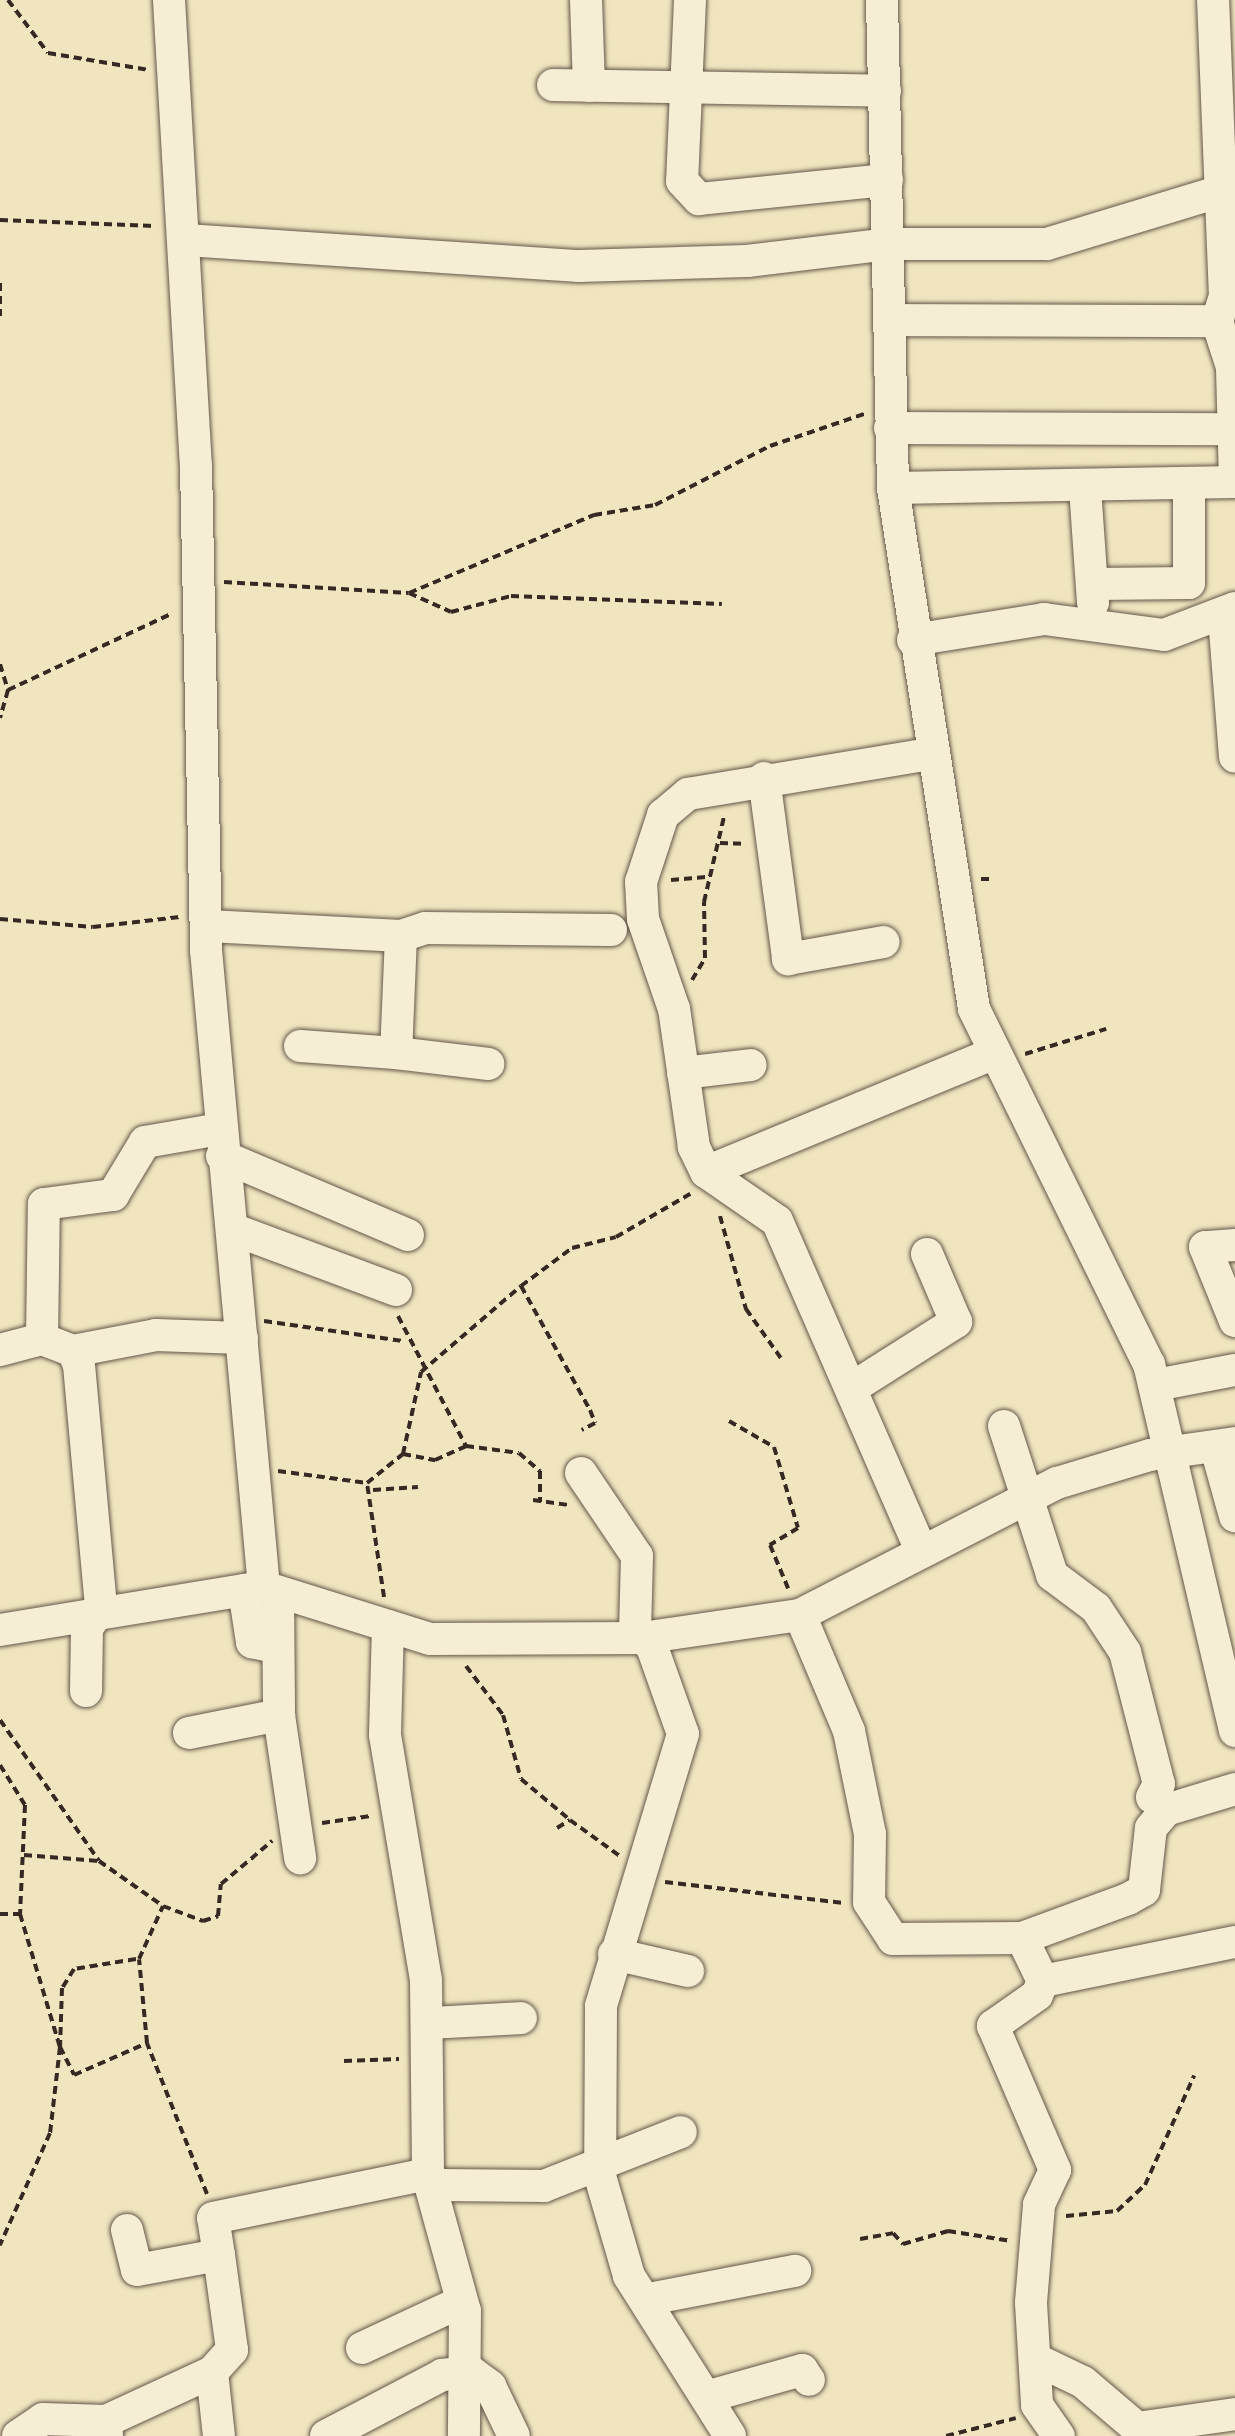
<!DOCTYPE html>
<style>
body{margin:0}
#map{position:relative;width:1235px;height:2436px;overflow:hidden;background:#f0e5bf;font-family:"IM FELL French Canon",serif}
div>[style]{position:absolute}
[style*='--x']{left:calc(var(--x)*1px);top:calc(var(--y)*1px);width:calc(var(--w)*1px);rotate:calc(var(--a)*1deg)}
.path>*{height:4px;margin-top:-2px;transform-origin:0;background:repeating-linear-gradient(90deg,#362823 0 8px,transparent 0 13px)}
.roads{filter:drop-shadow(0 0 2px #64574a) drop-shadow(0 0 2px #64574a)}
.minor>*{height:32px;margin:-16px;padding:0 16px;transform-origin:16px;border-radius:16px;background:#f5eed5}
span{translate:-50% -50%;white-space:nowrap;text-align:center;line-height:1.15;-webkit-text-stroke:9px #f5eed5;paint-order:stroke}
</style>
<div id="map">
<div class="path">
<i style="--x:8;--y:0;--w:66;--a:53"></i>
<i style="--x:48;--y:53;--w:101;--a:9.6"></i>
<i style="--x:0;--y:220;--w:155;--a:2.2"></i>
<i style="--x:0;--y:283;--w:33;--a:90"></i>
<i style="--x:224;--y:582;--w:185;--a:3.4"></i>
<i style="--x:409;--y:593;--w:46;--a:24.3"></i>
<i style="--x:451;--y:612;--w:62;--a:-14.9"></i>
<i style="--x:511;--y:596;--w:211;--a:2.2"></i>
<i style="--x:409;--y:593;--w:201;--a:-22.9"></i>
<i style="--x:594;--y:515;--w:62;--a:-9.3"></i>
<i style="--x:655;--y:505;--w:129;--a:-27.2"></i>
<i style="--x:770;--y:446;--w:102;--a:-18.8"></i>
<i style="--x:0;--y:664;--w:27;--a:73"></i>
<i style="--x:8;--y:690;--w:29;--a:106"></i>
<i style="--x:8;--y:690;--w:180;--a:-25"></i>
<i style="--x:720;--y:843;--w:24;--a:2"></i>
<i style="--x:981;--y:879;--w:11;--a:0"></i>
<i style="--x:671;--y:880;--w:38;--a:-5"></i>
<i style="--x:0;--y:919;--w:93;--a:4.9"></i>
<i style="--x:93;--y:927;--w:87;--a:-6.6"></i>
<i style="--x:692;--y:980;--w:26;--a:-59"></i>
<i style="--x:705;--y:958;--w:56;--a:-91"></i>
<i style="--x:704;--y:902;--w:87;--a:-76.8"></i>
<i style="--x:1025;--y:1054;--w:85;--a:-17.2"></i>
<i style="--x:720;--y:1216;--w:97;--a:74.4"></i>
<i style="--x:746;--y:1309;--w:64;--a:54.6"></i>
<i style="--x:521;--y:1286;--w:64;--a:-36.7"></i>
<i style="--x:572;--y:1248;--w:45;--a:-14"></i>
<i style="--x:616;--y:1237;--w:86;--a:-30.2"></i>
<i style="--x:398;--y:1316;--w:147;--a:62.4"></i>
<i style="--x:466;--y:1446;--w:53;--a:7.5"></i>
<i style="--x:519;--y:1453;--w:28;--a:41"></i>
<i style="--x:540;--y:1471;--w:31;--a:90"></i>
<i style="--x:264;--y:1321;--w:140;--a:8.2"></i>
<i style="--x:729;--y:1421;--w:52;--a:30"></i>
<i style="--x:774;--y:1447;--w:84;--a:73.5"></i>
<i style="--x:798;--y:1528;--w:33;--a:149"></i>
<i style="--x:770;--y:1545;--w:47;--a:67.3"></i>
<i style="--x:403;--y:1454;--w:84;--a:-77.6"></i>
<i style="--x:421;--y:1372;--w:132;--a:-40.7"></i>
<i style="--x:521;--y:1286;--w:142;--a:60.9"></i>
<i style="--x:590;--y:1410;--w:14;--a:69"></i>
<i style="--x:595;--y:1423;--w:15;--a:152"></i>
<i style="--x:278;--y:1471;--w:90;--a:7.7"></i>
<i style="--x:373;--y:1490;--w:45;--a:-3.8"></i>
<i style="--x:533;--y:1500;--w:35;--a:8"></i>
<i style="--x:384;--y:1597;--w:115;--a:-98.5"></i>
<i style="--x:367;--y:1483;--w:46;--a:-38.9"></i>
<i style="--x:403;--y:1454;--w:33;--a:11"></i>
<i style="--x:435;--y:1460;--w:34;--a:-24"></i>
<i style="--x:466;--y:1666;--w:61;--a:52.9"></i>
<i style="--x:503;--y:1715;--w:66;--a:74.3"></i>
<i style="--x:521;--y:1779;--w:64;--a:39.9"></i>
<i style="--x:0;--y:1720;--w:172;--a:54.9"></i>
<i style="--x:0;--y:1765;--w:47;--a:58"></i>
<i style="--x:25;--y:1805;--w:109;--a:92.6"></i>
<i style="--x:20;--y:1914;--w:139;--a:73.3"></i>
<i style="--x:60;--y:2047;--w:87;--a:96.6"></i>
<i style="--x:50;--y:2133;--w:123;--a:114.1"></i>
<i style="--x:322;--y:1823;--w:49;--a:-8.1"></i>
<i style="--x:557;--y:1828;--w:15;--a:-32"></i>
<i style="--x:570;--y:1820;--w:62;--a:35.8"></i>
<i style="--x:24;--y:1855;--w:75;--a:4.6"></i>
<i style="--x:99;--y:1861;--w:78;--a:35.1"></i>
<i style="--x:665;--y:1882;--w:180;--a:6.7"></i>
<i style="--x:0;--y:1914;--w:20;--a:0"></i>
<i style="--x:136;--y:1959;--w:63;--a:170.8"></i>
<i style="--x:74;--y:1969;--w:22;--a:122"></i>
<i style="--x:62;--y:1988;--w:59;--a:91.9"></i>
<i style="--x:60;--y:2047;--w:31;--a:63"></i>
<i style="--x:74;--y:2075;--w:80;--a:-23.7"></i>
<i style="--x:344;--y:2061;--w:55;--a:-2.1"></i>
<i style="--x:207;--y:2194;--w:162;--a:-111.7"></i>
<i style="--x:147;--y:2043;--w:84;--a:-95.4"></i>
<i style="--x:139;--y:1959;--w:58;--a:-65.6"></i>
<i style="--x:163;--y:1906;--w:43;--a:20.6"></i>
<i style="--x:203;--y:1921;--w:16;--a:-18"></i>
<i style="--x:218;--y:1916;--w:32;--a:-85"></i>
<i style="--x:221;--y:1884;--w:67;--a:-40.1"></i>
<i style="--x:1066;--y:2216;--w:51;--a:-5.6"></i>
<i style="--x:1117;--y:2211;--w:38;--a:-43"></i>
<i style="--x:1145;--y:2185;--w:120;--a:-65.8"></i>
<i style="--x:860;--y:2239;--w:34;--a:-10"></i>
<i style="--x:893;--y:2233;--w:15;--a:48"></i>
<i style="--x:903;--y:2244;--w:47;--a:-16.1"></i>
<i style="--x:948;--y:2231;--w:64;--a:9"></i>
<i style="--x:946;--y:2436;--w:72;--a:-14.4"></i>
</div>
<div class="roads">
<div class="minor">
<i style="--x:169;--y:0;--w:467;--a:86.7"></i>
<i style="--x:196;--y:466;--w:484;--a:88.8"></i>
<i style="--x:206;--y:950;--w:640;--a:84.8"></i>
<i style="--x:586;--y:0;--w:86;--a:88"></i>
<i style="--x:690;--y:0;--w:181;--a:92.5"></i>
<i style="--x:682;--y:181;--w:25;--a:47"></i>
<i style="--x:699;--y:199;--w:189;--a:-5.8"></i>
<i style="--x:882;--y:0;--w:488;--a:88.7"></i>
<i style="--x:893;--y:488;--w:527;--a:81.16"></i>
<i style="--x:974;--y:1009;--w:396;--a:63.8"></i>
<i style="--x:1149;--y:1364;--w:377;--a:76.8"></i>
<i style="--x:553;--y:85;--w:332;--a:1"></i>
<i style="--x:186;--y:240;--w:394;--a:3.8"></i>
<i style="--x:579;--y:266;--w:168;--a:-1.7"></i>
<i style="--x:747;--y:261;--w:144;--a:-6.8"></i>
<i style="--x:890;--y:244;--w:157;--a:0"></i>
<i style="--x:1047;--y:244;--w:196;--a:-16.9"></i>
<i style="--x:890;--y:320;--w:327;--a:0.2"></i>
<i style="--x:890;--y:428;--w:344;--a:0.2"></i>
<i style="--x:893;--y:488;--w:342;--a:-1"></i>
<i style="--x:1235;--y:482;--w:115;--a:-91.5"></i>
<i style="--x:1232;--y:367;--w:48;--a:-108.1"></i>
<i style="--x:1217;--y:321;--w:25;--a:-72"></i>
<i style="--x:1225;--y:297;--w:297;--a:-92.3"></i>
<i style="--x:1085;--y:488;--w:115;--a:86"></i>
<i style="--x:1094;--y:584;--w:95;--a:-0.6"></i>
<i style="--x:1189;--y:583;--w:99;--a:-90"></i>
<i style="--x:1224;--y:617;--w:140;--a:85.5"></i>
<i style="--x:913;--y:640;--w:133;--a:-9.1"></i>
<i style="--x:1044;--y:619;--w:121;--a:7.6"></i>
<i style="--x:1164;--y:635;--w:76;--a:-20.8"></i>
<i style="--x:764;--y:778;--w:183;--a:82.4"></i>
<i style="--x:788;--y:959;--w:97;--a:-10.1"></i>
<i style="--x:208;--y:926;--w:193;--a:3"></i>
<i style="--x:401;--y:936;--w:25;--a:-18"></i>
<i style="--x:425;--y:928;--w:186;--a:0.6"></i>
<i style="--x:401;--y:936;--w:117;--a:92.4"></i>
<i style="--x:396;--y:1053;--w:93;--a:6.8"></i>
<i style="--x:300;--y:1046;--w:96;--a:4.2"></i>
<i style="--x:683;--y:1073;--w:68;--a:-6.7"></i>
<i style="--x:222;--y:1156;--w:202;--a:23"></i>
<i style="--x:706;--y:1172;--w:310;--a:-22.4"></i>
<i style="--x:232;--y:1229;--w:175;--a:20.4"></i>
<i style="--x:1235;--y:1245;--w:30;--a:176"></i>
<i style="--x:1205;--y:1247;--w:80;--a:67.9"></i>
<i style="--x:42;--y:1339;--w:135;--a:-89.2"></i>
<i style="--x:44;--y:1204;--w:70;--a:-7.4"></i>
<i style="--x:113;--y:1195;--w:62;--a:-58.9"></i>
<i style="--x:145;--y:1142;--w:76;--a:-9.8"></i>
<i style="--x:0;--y:1350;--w:43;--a:-14.7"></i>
<i style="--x:42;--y:1339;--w:33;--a:21"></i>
<i style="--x:73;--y:1351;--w:15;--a:67"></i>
<i style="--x:79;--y:1365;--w:244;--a:84.8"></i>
<i style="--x:101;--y:1608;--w:24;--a:125"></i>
<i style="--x:87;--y:1628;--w:63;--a:90.9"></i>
<i style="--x:73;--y:1351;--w:85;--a:-10.9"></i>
<i style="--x:156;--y:1335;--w:86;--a:2"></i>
<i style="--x:1156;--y:1385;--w:80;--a:-10.8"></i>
<i style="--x:855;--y:1386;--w:120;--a:-32.4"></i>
<i style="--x:956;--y:1322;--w:74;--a:-113.1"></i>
<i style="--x:1004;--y:1426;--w:157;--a:72.1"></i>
<i style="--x:1052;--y:1575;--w:55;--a:36.9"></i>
<i style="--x:1096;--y:1608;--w:53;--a:56.6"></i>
<i style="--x:1125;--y:1652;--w:136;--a:75.6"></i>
<i style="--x:1159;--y:1784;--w:15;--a:118"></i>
<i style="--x:1216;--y:1448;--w:71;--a:74.4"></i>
<i style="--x:581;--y:1473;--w:100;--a:56"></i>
<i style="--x:637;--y:1556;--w:74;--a:91.5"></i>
<i style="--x:635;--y:1630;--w:24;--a:45"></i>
<i style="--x:652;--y:1647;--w:92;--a:70.4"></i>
<i style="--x:683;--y:1734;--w:284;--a:106.8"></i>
<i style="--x:601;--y:2006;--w:170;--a:90.3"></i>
<i style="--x:600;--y:2176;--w:104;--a:73.8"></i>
<i style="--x:629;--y:2276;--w:189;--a:57.7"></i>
<i style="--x:920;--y:1548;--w:357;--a:-113.6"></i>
<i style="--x:777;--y:1221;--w:86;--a:-145.4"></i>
<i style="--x:706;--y:1172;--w:28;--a:-116"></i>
<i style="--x:694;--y:1147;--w:139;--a:-98.2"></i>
<i style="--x:674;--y:1009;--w:95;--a:-109"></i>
<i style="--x:643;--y:919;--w:37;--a:-93"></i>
<i style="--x:641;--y:882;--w:71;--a:-71.8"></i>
<i style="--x:663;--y:815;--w:33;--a:-40"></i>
<i style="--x:688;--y:794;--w:245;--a:-9.4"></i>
<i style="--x:244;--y:1590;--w:53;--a:81.3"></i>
<i style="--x:252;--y:1642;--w:24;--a:12"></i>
<i style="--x:278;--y:1593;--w:122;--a:89.5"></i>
<i style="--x:800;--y:1615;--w:126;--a:67.1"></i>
<i style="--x:849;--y:1731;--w:105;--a:78.5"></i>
<i style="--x:870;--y:1834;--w:68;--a:90.8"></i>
<i style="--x:869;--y:1902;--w:44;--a:57"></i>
<i style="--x:893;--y:1939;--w:129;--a:-0.4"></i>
<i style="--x:1022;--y:1938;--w:113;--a:-20.2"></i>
<i style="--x:1128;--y:1899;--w:18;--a:-29"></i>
<i style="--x:1144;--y:1890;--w:62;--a:-83.6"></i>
<i style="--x:1151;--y:1828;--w:23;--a:-50"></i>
<i style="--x:1166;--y:1810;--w:72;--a:-16.9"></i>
<i style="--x:388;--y:1626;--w:109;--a:91.6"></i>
<i style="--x:385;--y:1735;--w:249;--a:80.5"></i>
<i style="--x:426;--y:1981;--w:196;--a:89.4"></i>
<i style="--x:428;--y:2177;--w:139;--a:74.6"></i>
<i style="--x:465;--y:2311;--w:125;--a:90.5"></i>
<i style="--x:0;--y:1630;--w:267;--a:-9.3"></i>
<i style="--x:264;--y:1587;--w:174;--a:17.4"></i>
<i style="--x:430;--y:1639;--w:212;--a:-0.3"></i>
<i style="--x:642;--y:1638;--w:160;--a:-8.3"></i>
<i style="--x:800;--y:1615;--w:289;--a:-27.2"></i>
<i style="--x:1057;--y:1483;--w:97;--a:-16.8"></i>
<i style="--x:1150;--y:1455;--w:86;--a:-8"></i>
<i style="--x:189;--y:1733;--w:92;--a:-11.3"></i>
<i style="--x:279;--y:1715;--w:145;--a:81.6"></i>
<i style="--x:1022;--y:1938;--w:48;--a:64"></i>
<i style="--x:1043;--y:1981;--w:15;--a:113"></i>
<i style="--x:1037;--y:1995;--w:54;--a:144.8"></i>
<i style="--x:993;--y:2026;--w:157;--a:66.7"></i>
<i style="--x:1055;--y:2170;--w:38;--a:115"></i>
<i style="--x:1039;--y:2205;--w:98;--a:94.7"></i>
<i style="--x:1031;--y:2303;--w:102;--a:86.6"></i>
<i style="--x:1037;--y:2405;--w:38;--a:55"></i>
<i style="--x:614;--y:1954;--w:76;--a:12.9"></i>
<i style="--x:1043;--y:1981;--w:196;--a:-11.5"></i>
<i style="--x:430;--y:2023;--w:91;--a:-3.1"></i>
<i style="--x:127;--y:2230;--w:41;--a:76"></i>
<i style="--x:137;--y:2270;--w:83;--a:-10.4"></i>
<i style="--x:219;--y:2255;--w:96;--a:82.2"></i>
<i style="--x:232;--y:2350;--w:30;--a:132"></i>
<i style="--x:219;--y:2255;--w:37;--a:-99"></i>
<i style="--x:213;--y:2218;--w:209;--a:-11.6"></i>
<i style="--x:418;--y:2176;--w:25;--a:21"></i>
<i style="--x:441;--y:2185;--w:103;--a:0.6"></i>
<i style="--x:544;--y:2186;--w:147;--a:-21.5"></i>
<i style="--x:649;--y:2299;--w:149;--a:-10.9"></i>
<i style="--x:362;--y:2348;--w:109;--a:-24.9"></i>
<i style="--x:1039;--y:2361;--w:49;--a:25.5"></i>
<i style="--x:1083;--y:2382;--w:71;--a:40.4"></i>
<i style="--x:1137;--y:2428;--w:99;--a:-8.1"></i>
<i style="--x:706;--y:2397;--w:100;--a:-15.7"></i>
<i style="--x:802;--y:2370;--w:12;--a:55"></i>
<i style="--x:18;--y:2436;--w:30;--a:-34"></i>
<i style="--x:43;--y:2419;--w:63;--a:1.8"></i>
<i style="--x:107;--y:2436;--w:15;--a:-94"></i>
<i style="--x:106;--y:2421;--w:117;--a:-24.8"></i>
<i style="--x:212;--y:2372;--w:64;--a:83.8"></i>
<i style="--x:326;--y:2436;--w:131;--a:-27.7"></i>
<i style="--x:442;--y:2375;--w:29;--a:-6"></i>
<i style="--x:471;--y:2372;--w:24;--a:36"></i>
<i style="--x:490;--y:2386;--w:55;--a:64.4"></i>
</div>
</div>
</div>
